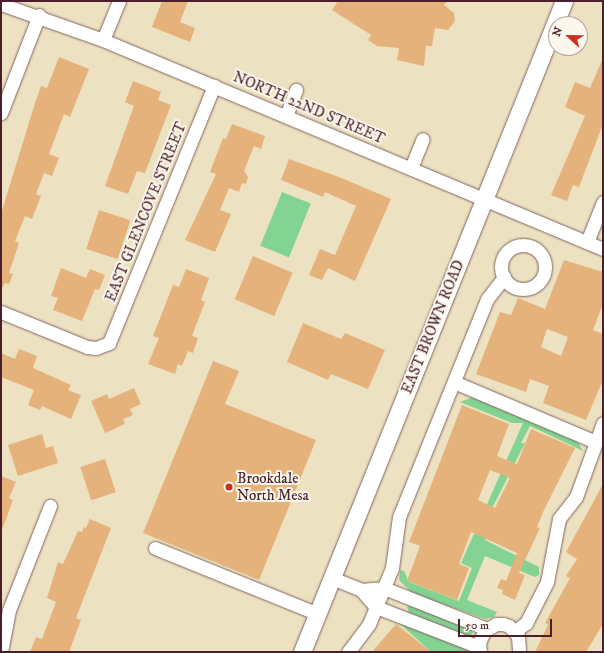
<!DOCTYPE html>
<style>
body{margin:0}
#map{position:relative;width:604px;height:653px;overflow:hidden;background:#ece2c1;font-family:"IM FELL DW Pica",serif}
div>[style]{position:absolute}
[style*='--x']{left:calc(var(--x)*1px);top:calc(var(--y)*1px);width:calc(var(--w)*1px);rotate:calc(var(--a)*1deg)}
.green>*{inset:0;background:#83d393;transform-origin:0 0}
.building>*{inset:0;background:#e6b27c;transform-origin:0 0}
.roads{filter:drop-shadow(0 0 1px #836360) drop-shadow(0 0 1px #836360)}
.minor>*{height:13px;margin:-6.5px;padding:0 6.5px;transform-origin:6.5px;border-radius:6.5px;background:#fff}
.minor>.ring{margin:-6.5px;padding:0;box-sizing:content-box;background:none;border:13px solid #fff;border-radius:50%}
.major>*{height:17px;margin:-8.5px;padding:0 8.5px;transform-origin:8.5px;border-radius:8.5px;background:#fff}
.dots>*{width:11px;height:11px;translate:-50% -50%;box-sizing:border-box;border:2px solid #fbf7ec;border-radius:50%}
span{translate:-50% -50%;white-space:nowrap;text-align:center;line-height:1.15;-webkit-text-stroke:4px #fbf7ec;paint-order:stroke}
.street-label{font-size:15px;color:#4a1f2b}
.poi-label{font-size:15px;color:#4a1f2b}
.left{translate:0 -50%;text-align:left}
.frame{position:absolute;inset:0;border:2px solid #4a1f2b;pointer-events:none}
.north{position:absolute;left:548px;top:16px;width:40px;height:40px;box-sizing:border-box;background:#fbf7ec;border:1px solid #b4a19f;border-radius:50%;rotate:292deg;font-size:11px;font-weight:700;line-height:16px;text-align:center;color:#4a1f2b}
.north::after{content:'';display:block;margin:auto;width:14px;height:18px;background:#c8321e;clip-path:polygon(50% 0,100% 100%,50% 72%,0 100%)}
.scale{position:absolute;left:458px;top:619px;width:94px;height:18px;box-sizing:border-box;border:2px solid #4a1f2b;border-top:0;padding-left:5px;font-size:12px;line-height:14px;white-space:nowrap;color:#4a1f2b;-webkit-text-stroke:3px #fbf7ec;paint-order:stroke}
</style>
<div id="map">
<div class="green">
<i style="left:282px;top:192px;width:31px;height:58px;rotate:22deg"></i>
<i style="clip-path:polygon(473px 397px,527px 417px,578px 442px,583px 451px,530px 426px,521px 443px,525px 443px,485px 522px,491px 525px,485px 540px,539px 567px,539px 575px,535px 577px,485px 556px,467px 600px,497px 612px,494px 617px,485px 619px,412px 593px,399px 580px,400px 570px,404px 571px,409px 582px,459px 601px,472px 568px,461px 563px,523px 423px,512px 423px,460px 402px)"></i>
<i style="clip-path:polygon(412px 605px,470px 628px,473px 634px,468px 636px,409px 613px,407px 607px)"></i>
<i style="clip-path:polygon(397px 621px,465px 648px,471px 652px,431px 652px)"></i>
</div>
<div class="building">
<i style="clip-path:polygon(162px 1px,188px 1px,180px 22px,195px 28px,190px 42px,152px 27px)"></i>
<i style="clip-path:polygon(338px 1px,447px 1px,444px 5px,454px 13px,455px 21px,448px 30px,435px 28px,432px 46px,426px 46px,424px 66px,397px 60px,399px 48px,377px 46px,368px 40px,371px 35px,332px 10px)"></i>
<i style="clip-path:polygon(59px 57px,89px 69px,70px 117px,64px 114px,49px 154px,59px 158px,52px 176px,44px 173px,36px 194px,41px 196px,32px 219px,25px 216px,15px 241px,19px 243px,9px 273px,13px 274px,9px 284px,5px 283px,1px 290px,1px 214px,35px 103px,41px 86px,47px 88px)"></i>
<i style="clip-path:polygon(603px 58px,603px 124px,579px 187px,573px 185px,567px 201px,551px 195px,585px 116px,565px 107px,575px 82px,590px 88px)"></i>
<i style="clip-path:polygon(133px 81px,161px 92px,158px 100px,171px 105px,145px 173px,137px 171px,128px 194px,105px 186px,134px 106px,125px 102px)"></i>
<i style="clip-path:polygon(232px 124px,265px 136px,261px 149px,254px 146px,244px 171px,248px 177px,246px 184px,242px 183px,239px 192px,229px 188px,220px 210px,231px 214px,215px 252px,185px 240px,216px 174px,210px 172px,223px 138px,226px 139px)"></i>
<i style="clip-path:polygon(289px 159px,339px 177px,391px 199px,355px 281px,328px 268px,322px 280px,309px 275px,320px 249px,335px 255px,356px 206px,325px 192px,323px 197px,281px 180px)"></i>
<i style="left:99px;top:210px;width:33px;height:41px;rotate:18deg"></i>
<i style="left:253px;top:256px;width:43px;height:47px;rotate:23deg"></i>
<i style="clip-path:polygon(evenodd,564px 260px,603px 272px,603px 304px,593px 330px,603px 334px,603px 380px,586px 420px,543px 403px,549px 386px,530px 379px,526px 392px,476px 374px,500px 312px,511px 315px,518px 298px,545px 309px,564px 260px,547px 329px,568px 337px,561px 356px,541px 347px,547px 329px)"></i>
<i style="clip-path:polygon(61px 268px,86px 278px,90px 269px,105px 275px,99px 290px,95px 289px,82px 321px,53px 310px,58px 298px,51px 296px)"></i>
<i style="clip-path:polygon(186px 269px,209px 278px,201px 300px,205px 302px,192px 336px,198px 338px,193px 353px,188px 351px,182px 366px,178px 364px,175px 374px,148px 364px,159px 338px,153px 336px,173px 285px,179px 287px)"></i>
<i style="clip-path:polygon(303px 323px,341px 339px,345px 333px,385px 350px,368px 389px,331px 374px,328px 380px,287px 362px)"></i>
<i style="clip-path:polygon(19px 349px,37px 356px,33px 368px,71px 385px,68px 390px,81px 395px,71px 419px,42px 406px,40px 410px,28px 405px,34px 390px,1px 377px,1px 353px,15px 359px)"></i>
<i style="clip-path:polygon(213px 361px,239px 371px,225px 404px,316px 440px,259px 580px,143px 533px)"></i>
<i style="clip-path:polygon(134px 388px,141px 404px,130px 409px,133px 415px,123px 419px,125px 424px,105px 433px,91px 401px,107px 394px,109px 399px)"></i>
<i style="clip-path:polygon(evenodd,462px 405px,509px 424px,497px 456px,517px 464px,531px 429px,575px 448px,544px 510px,537px 527px,540px 528px,519px 573px,525px 575px,515px 600px,502px 594px,503px 590px,497px 588px,501px 579px,506px 581px,517px 553px,471px 532px,459px 564px,469px 568px,457px 600px,407px 581px,420px 546px,409px 542px,462px 405px,490px 470px,510px 478px,495px 508px,478px 500px,490px 470px)"></i>
<i style="clip-path:polygon(42px 434px,46px 448px,53px 446px,58px 463px,18px 476px,8px 445px)"></i>
<i style="left:105px;top:459px;width:35px;height:26px;rotate:72deg"></i>
<i style="clip-path:polygon(1px 476px,16px 482px,9px 498px,13px 500px,2px 530px)"></i>
<i style="clip-path:polygon(603px 484px,603px 624px,586px 652px,535px 652px,548px 625px,545px 623px,570px 578px,566px 576px,577px 559px,566px 552px)"></i>
<i style="clip-path:polygon(90px 519px,111px 528px,76px 618px,81px 620px,69px 652px,30px 652px,36px 637px,42px 639px,56px 602px,47px 598px,58px 562px,63px 564px,78px 531px,82px 532px,84px 527px,86px 528px)"></i>
<i style="clip-path:polygon(396px 624px,431px 652px,372px 652px)"></i>
</div>
<div class="roads">
<div class="minor">
<i style="--x:1;--y:4;--w:108;--a:19.4"></i>
<i style="--x:103;--y:40;--w:542;--a:22.68"></i>
<i style="--x:103;--y:40;--w:42;--a:-67.7"></i>
<i style="--x:1;--y:113;--w:105;--a:-68.8"></i>
<i style="--x:286;--y:116;--w:28;--a:-69"></i>
<i style="--x:411;--y:168;--w:31;--a:-68"></i>
<i style="--x:587;--y:242;--w:43;--a:-68.2"></i>
<i class="ring" style="left:501px;top:245px;width:31px;height:31px"></i>
<i style="--x:1;--y:312;--w:93;--a:22.1"></i>
<i style="--x:87;--y:347;--w:9;--a:6"></i>
<i style="--x:96;--y:348;--w:14;--a:-21"></i>
<i style="--x:109;--y:343;--w:278;--a:-67.8"></i>
<i style="--x:454;--y:382;--w:154;--a:22.9"></i>
<i style="--x:596;--y:442;--w:59;--a:110"></i>
<i style="--x:576;--y:497;--w:28;--a:128"></i>
<i style="--x:559;--y:519;--w:64;--a:100.8"></i>
<i style="--x:547;--y:582;--w:46;--a:117.1"></i>
<i style="--x:526;--y:623;--w:14;--a:144"></i>
<i style="--x:596;--y:442;--w:20;--a:-70"></i>
<i style="--x:155;--y:548;--w:176;--a:22"></i>
<i style="--x:332;--y:578;--w:31;--a:22"></i>
<i style="--x:361;--y:590;--w:23;--a:49"></i>
<i style="--x:376;--y:607;--w:110;--a:21.2"></i>
<i style="--x:361;--y:590;--w:23;--a:-5"></i>
<i style="--x:384;--y:588;--w:111;--a:21.7"></i>
<i style="--x:1;--y:652;--w:43;--a:-79.2"></i>
<i style="--x:9;--y:610;--w:112;--a:-68.5"></i>
<i style="--x:348;--y:652;--w:35;--a:-53"></i>
<i style="--x:369;--y:624;--w:61;--a:-67.7"></i>
<i style="--x:392;--y:568;--w:51;--a:-82.2"></i>
<i style="--x:399;--y:517;--w:235;--a:-68"></i>
<i style="--x:487;--y:299;--w:28;--a:-52"></i>
<i style="--x:480;--y:652;--w:9;--a:-96"></i>
<i style="--x:479;--y:643;--w:13;--a:-67"></i>
<i style="--x:484;--y:631;--w:14;--a:-30"></i>
<i style="--x:496;--y:624;--w:7;--a:0"></i>
<i style="--x:503;--y:624;--w:6;--a:18"></i>
<i style="--x:509;--y:626;--w:13;--a:48"></i>
<i style="--x:518;--y:636;--w:16;--a:86"></i>
</div>
<div class="major">
<i style="--x:302;--y:652;--w:702;--a:-68.08"></i>
</div>
</div>
<div class="dots">
<i style="left:229px;top:487px;background:#c8321e"></i>
</div>
<div class="street-label">
<span style="left:309px;top:108px;rotate:23deg">NORTH 22ND STREET</span>
<span style="left:146px;top:212px;rotate:-68deg">EAST GLENCOVE STREET</span>
<span style="left:433px;top:327px;rotate:-68deg">EAST BROWN ROAD</span>
</div>
<div class="poi-label">
<span class="left" style="left:237px;top:487px">Brookdale<br>North Mesa</span>
</div>
<div class="frame"></div>
<div class="north">N</div>
<div class="scale">50 m</div>
</div>
